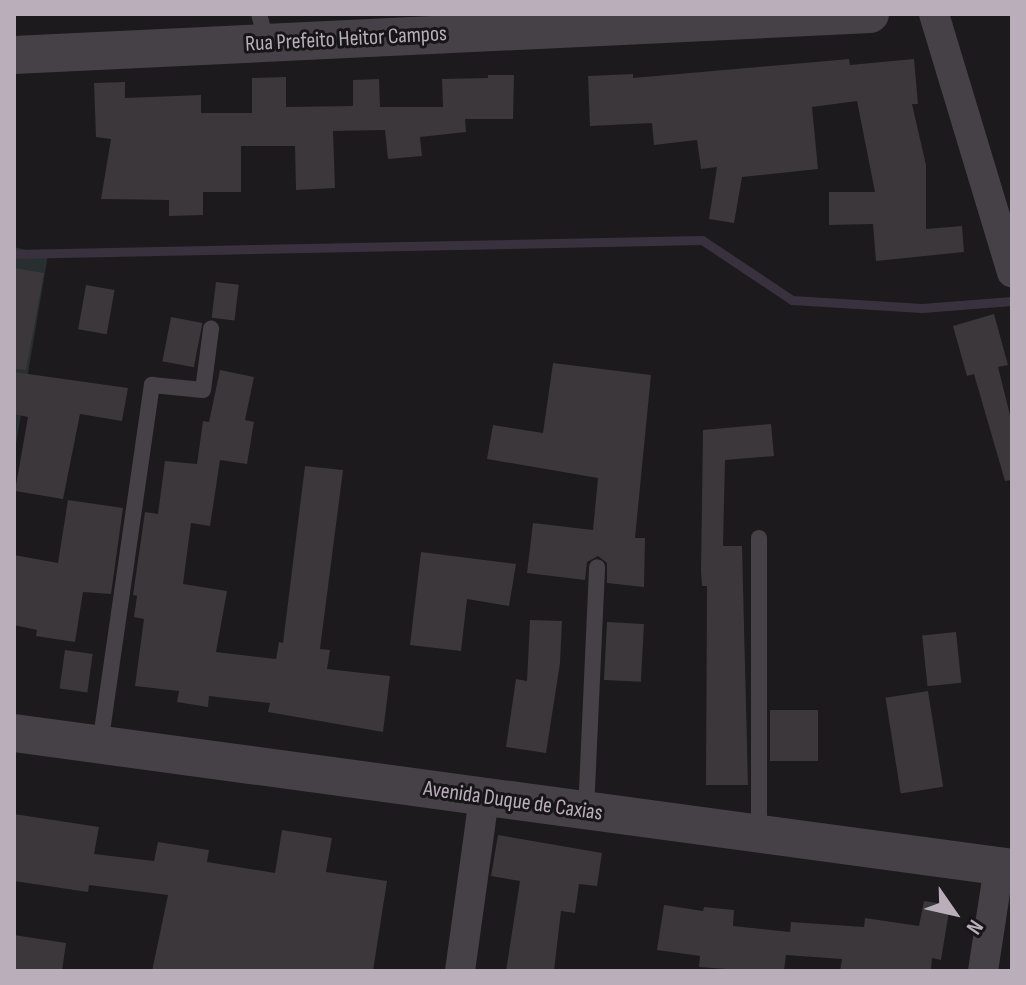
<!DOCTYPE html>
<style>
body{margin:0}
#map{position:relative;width:1026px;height:985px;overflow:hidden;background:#1c1a1c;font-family:"Sofia Sans Condensed",sans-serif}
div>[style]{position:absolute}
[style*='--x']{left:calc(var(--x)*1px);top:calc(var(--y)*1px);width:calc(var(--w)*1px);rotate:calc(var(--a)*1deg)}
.green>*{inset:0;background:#282f31}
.stream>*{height:9px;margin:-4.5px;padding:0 4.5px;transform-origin:4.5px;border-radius:4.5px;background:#3a313f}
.building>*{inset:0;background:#3b373b;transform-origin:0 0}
.service>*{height:16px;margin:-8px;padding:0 8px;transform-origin:8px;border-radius:8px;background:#464146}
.minor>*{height:30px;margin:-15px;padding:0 15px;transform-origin:15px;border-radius:15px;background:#464146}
.tertiary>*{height:38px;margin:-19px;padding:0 19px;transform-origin:19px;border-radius:19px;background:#464146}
span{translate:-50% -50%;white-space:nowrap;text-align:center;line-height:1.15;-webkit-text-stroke:6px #171517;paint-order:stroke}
.street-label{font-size:22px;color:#b9aeba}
.frame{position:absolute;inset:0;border:16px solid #b9aeba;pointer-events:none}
.north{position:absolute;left:914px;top:873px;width:80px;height:80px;-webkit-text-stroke:6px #171517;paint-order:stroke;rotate:124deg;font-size:22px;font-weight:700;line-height:32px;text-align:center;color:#b9aeba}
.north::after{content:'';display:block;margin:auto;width:28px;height:36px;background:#b9aeba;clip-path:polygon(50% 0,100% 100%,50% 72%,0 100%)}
</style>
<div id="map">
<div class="green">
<i style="clip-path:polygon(14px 247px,48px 255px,14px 456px)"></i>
</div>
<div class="stream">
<i style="--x:14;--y:254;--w:688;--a:-1.17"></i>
<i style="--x:702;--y:240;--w:108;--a:33.7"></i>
<i style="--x:792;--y:300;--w:130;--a:3.5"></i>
<i style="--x:922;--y:308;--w:90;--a:-4.4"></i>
</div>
<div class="building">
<i style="clip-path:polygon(849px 59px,850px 65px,914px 59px,918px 104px,912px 104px,926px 165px,926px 229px,962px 226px,964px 252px,876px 261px,873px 224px,829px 225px,829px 192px,875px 192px,857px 101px,812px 107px,818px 169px,742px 177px,734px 223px,709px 219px,717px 167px,701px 169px,697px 140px,654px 145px,652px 123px,590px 126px,588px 76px,633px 74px,633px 78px)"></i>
<i style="clip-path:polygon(488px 75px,514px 75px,513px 119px,465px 119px,466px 132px,420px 137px,422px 156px,388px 159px,385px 130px,333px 131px,335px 188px,296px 190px,295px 146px,241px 146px,241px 192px,203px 192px,203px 215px,169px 216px,169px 200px,101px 199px,111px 139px,96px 137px,94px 83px,125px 82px,125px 98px,201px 95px,201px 113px,252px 113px,252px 78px,286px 77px,286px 107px,353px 106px,353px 80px,379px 79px,380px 107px,443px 107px,442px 79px,488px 78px)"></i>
<i style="clip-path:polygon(14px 268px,44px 273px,26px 370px,14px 369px)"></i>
<i style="left:216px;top:282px;width:23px;height:36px;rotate:7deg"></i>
<i style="left:86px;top:285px;width:29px;height:45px;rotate:10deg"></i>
<i style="clip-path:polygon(994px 314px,1008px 365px,998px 367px,1012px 423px,1012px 480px,1005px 481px,974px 374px,967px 376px,953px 326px)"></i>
<i style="left:171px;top:317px;width:32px;height:45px;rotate:11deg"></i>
<i style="clip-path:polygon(553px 363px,651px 375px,635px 538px,645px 538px,644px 587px,607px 583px,607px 563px,598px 556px,587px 562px,585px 580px,527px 573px,533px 523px,593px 530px,598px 478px,487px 459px,493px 425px,543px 433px)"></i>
<i style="clip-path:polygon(220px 370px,254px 377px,245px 420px,254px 422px,247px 464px,220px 460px,210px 526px,191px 523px,183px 584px,227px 591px,216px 652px,276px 659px,279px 642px,283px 643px,305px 466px,343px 470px,320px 649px,330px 650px,327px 669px,390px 676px,383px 732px,268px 712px,270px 703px,209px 696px,208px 707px,177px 702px,179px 691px,135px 686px,144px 619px,134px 617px,137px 596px,133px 595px,145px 512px,158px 514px,165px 461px,197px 464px,203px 421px,209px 422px)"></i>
<i style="clip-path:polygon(14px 372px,128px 388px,122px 421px,80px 414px,63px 499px,15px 491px,28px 417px,14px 414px)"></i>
<i style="clip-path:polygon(771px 424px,774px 456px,725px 460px,723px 546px,742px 546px,748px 785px,706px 785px,707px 586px,702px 586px,701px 571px,703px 430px)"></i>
<i style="clip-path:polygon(68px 500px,123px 508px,111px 594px,83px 592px,75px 642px,36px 636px,37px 630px,14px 625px,14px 555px,58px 563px)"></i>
<i style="clip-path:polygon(421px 552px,516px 564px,509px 606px,467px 599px,461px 651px,410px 645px)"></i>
<i style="clip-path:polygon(530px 620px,562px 621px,560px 663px,546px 753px,506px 747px,516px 679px,527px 681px)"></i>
<i style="left:607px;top:622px;width:37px;height:58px;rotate:3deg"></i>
<i style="left:956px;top:632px;width:51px;height:34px;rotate:84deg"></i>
<i style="left:65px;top:650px;width:28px;height:39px;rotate:8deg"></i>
<i style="left:928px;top:691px;width:97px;height:43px;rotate:81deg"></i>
<i style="left:770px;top:710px;width:48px;height:51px"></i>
<i style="clip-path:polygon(14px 814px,99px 827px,94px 854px,154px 861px,158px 842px,209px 850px,207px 862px,275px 873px,282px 830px,332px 838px,326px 872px,387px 881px,373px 971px,152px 971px,168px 895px,89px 885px,88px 892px,14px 881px)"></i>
<i style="clip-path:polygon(498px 835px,602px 853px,597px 886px,579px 884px,575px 913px,561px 911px,554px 971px,506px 971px,520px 881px,491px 876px)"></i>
<i style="clip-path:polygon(924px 901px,950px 905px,941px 960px,932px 958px,931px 971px,840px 971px,842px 959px,786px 955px,784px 971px,755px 971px,699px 967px,700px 956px,657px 950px,664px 905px,703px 911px,704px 907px,734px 910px,733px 926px,790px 932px,791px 922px,864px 927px,865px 918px,919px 926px)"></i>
<i style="clip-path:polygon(14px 935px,66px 943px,62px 971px,14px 971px)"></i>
</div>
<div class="service">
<i style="--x:259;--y:14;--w:30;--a:75"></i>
<i style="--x:759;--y:538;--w:296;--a:90"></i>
<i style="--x:100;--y:745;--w:364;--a:-81.8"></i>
<i style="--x:152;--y:385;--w:51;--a:5.6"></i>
<i style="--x:203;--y:390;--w:62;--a:-82.5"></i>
<i style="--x:586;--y:811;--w:244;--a:-87.4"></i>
</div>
<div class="minor">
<i style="--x:934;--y:14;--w:270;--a:73.2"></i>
<i style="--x:460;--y:971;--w:176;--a:-82.1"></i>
<i style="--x:983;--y:971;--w:106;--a:-81.3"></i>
</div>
<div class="tertiary">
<i style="--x:14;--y:55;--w:857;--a:-2.74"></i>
<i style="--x:14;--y:733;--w:1007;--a:7.7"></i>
</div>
<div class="street-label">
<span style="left:346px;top:39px;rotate:-3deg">Rua Prefeito Heitor Campos</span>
<span style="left:513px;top:801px;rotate:8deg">Avenida Duque de Caxias</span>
</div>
<div class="frame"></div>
<div class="north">N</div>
</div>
